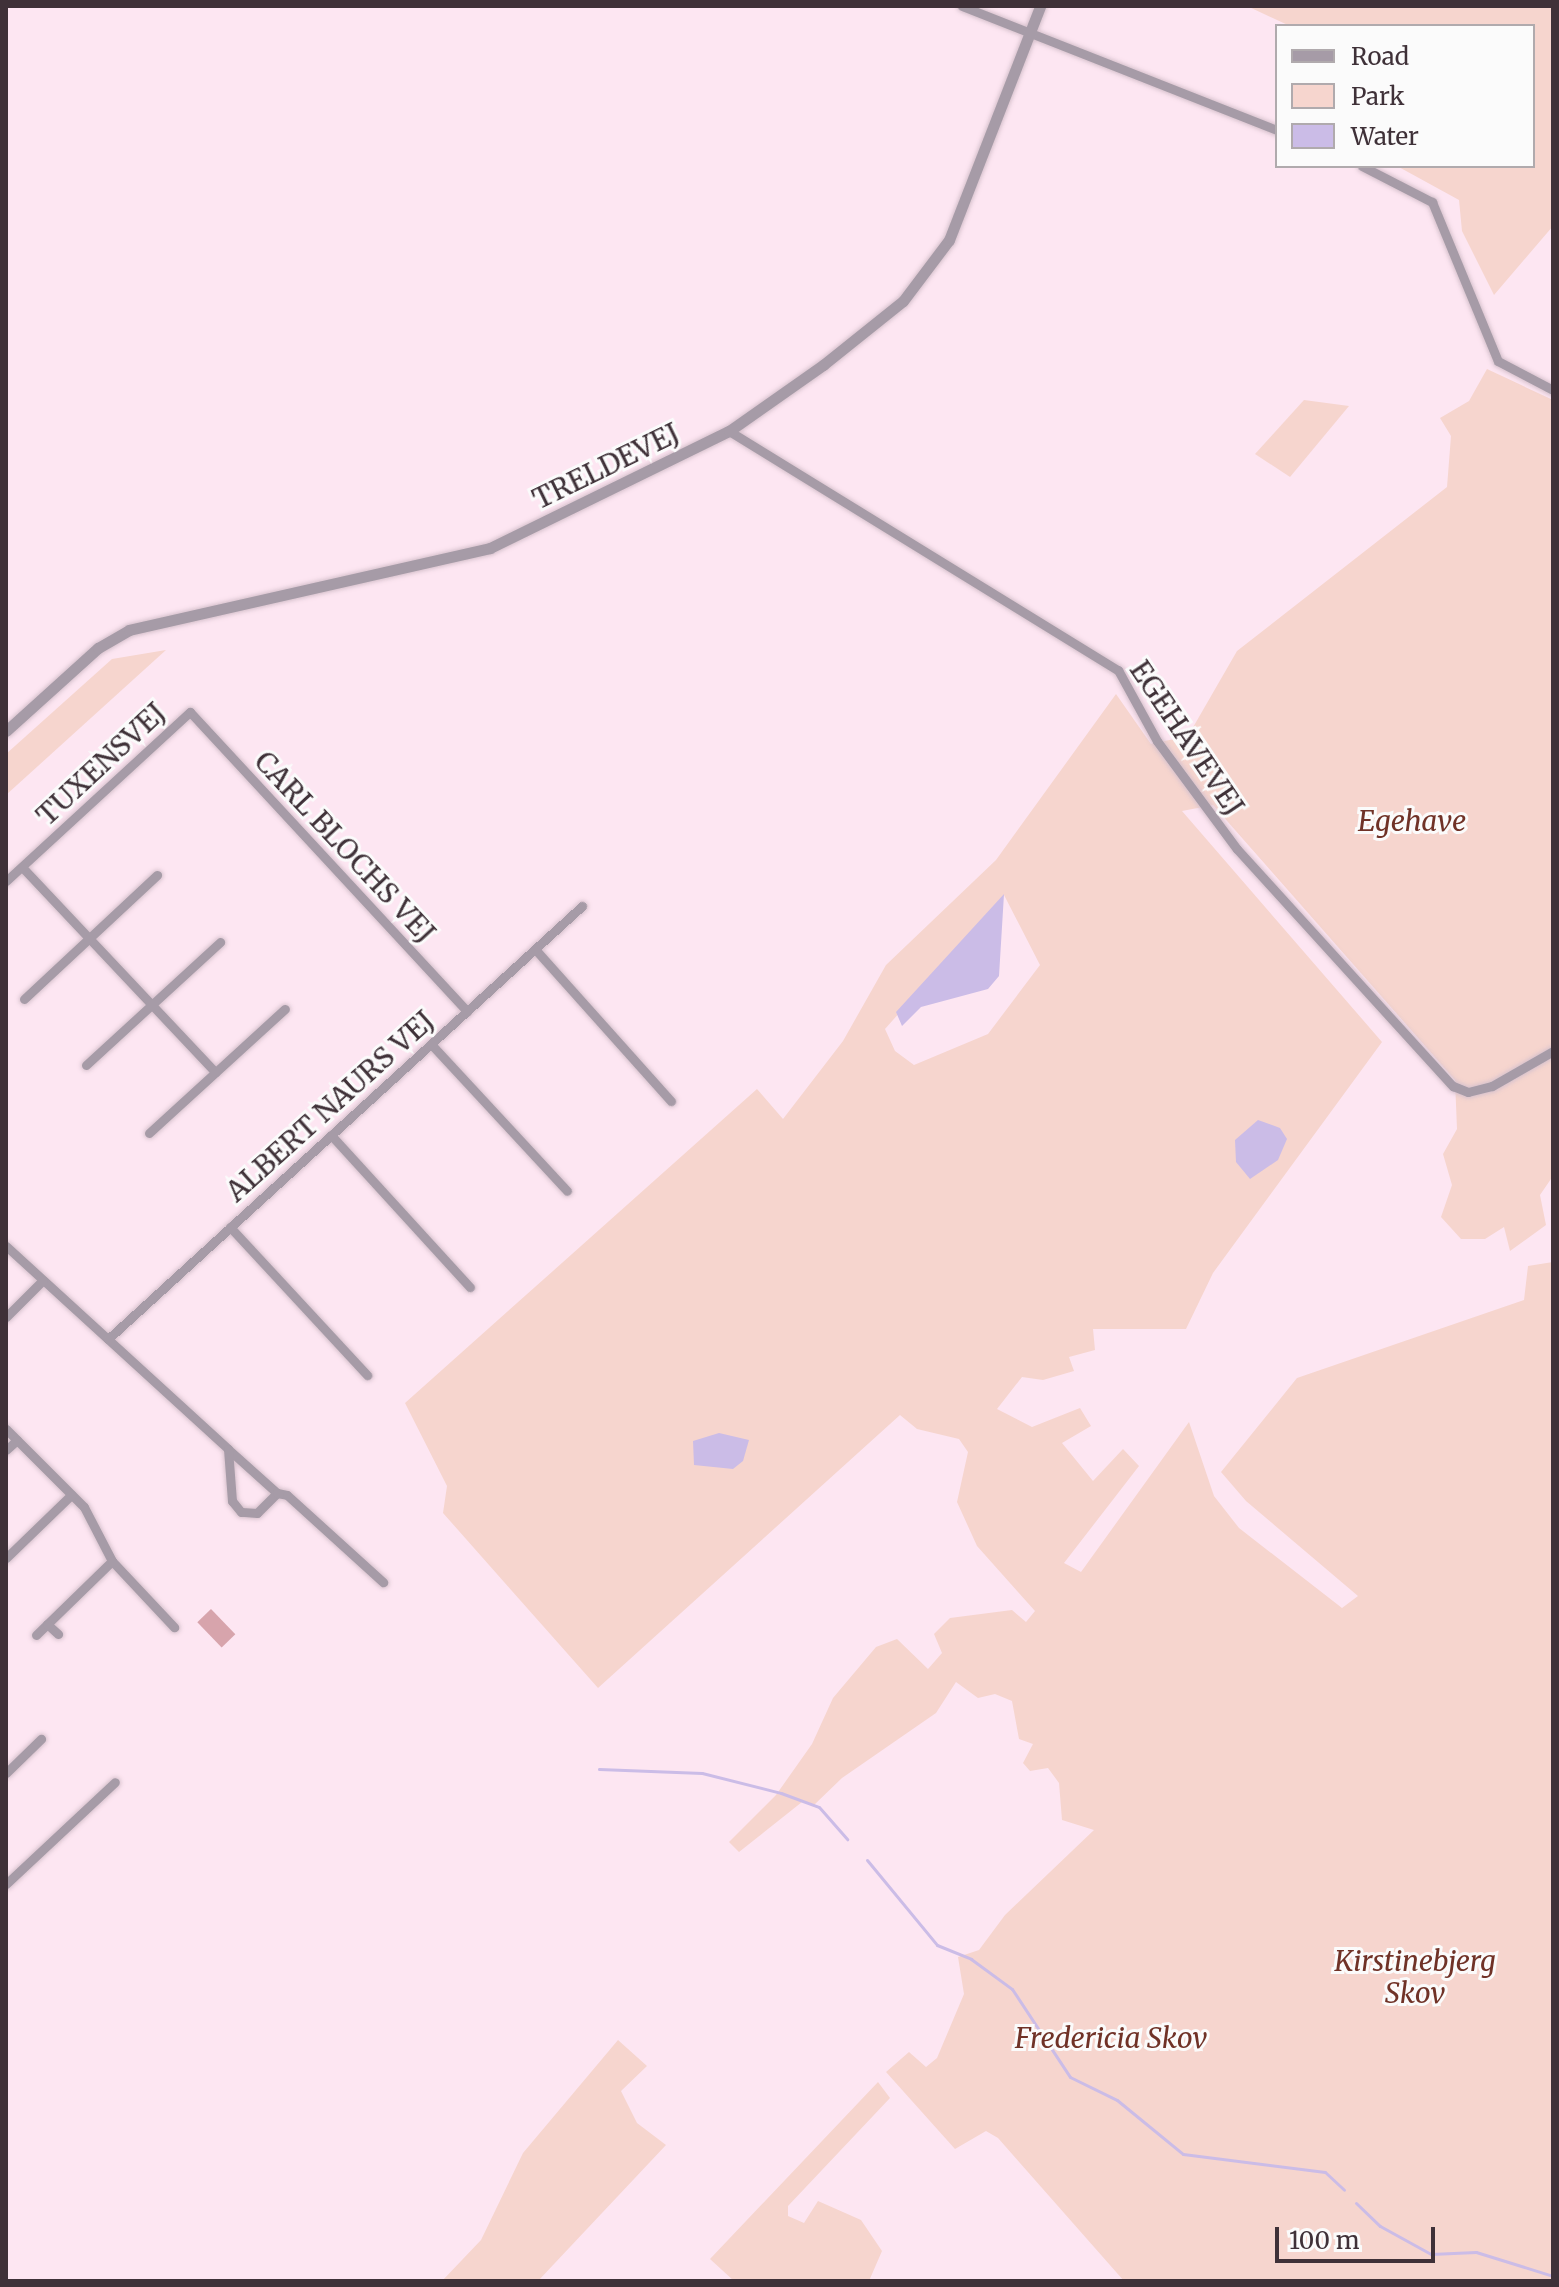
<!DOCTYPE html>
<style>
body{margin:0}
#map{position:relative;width:1559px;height:2287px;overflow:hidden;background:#fde6f2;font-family:Merriweather,serif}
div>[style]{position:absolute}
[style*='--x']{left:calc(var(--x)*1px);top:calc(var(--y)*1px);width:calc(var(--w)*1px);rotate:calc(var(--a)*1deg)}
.green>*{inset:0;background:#f6d5ce}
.water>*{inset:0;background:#cbbce7}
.stream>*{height:3px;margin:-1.5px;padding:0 1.5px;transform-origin:1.5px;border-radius:1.5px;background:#cbbce7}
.building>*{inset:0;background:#d7a4ac;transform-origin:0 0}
.roads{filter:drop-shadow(0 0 2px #d7c2cd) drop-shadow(0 0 2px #d7c2cd)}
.minor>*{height:9px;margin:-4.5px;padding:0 4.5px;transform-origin:4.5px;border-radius:4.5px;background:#a69ba7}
.tertiary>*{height:11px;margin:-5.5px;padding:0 5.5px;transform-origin:5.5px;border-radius:5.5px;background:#a69ba7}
span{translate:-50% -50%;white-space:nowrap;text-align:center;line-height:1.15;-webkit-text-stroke:6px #fbfbfb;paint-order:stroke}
.street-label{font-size:28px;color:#3f3138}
.park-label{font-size:28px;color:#703227;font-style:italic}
.frame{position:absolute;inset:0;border:8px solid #3f3138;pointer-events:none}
.legend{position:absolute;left:1275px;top:24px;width:260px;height:144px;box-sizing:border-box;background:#fbfbfb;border:2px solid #b0aaad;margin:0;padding:10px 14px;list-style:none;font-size:24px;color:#3f3138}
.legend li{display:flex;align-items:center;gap:16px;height:40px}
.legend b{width:40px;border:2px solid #b0aaad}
.scale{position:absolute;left:1275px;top:2227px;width:160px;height:36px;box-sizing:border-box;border:4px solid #3f3138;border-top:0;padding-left:10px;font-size:24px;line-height:28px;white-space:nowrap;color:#3f3138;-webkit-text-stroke:6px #fbfbfb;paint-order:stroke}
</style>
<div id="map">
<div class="green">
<i style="clip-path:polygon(1247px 6px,1553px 6px,1553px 226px,1494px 295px,1462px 231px,1459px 200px,1397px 166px,1533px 166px,1533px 26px,1290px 26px)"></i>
<i style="clip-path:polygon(evenodd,1487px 369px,1553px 400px,1553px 1176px,1540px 1195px,1546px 1225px,1510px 1251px,1504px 1227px,1485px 1239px,1461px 1239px,1441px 1217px,1452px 1185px,1443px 1154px,1457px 1129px,1455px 1080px,1213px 805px,1182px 811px,1382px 1042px,1213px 1273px,1186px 1329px,1093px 1329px,1095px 1350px,1069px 1357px,1074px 1371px,1043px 1380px,1022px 1377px,997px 1409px,1032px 1427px,1080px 1408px,1091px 1426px,1062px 1443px,1093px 1481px,1123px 1449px,1139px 1466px,1064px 1563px,1081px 1572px,1189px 1422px,1214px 1496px,1239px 1528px,1342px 1608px,1358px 1596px,1246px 1501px,1221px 1472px,1297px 1378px,1524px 1300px,1528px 1266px,1553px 1262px,1553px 2281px,1124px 2281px,998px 2138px,986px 2131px,955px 2149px,886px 2072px,909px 2052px,926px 2067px,937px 2058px,964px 1994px,958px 1957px,979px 1950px,1005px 1915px,1094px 1830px,1062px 1820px,1059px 1783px,1048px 1768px,1030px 1771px,1023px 1763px,1033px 1744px,1019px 1739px,1012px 1701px,995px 1694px,978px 1698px,956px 1682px,936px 1713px,842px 1778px,814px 1805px,802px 1802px,739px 1852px,729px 1842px,776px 1795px,812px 1744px,833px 1698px,876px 1647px,897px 1639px,928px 1669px,942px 1653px,934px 1634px,950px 1618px,1012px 1610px,1026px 1622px,1035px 1611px,977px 1546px,957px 1502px,968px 1452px,959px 1439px,917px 1429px,900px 1415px,598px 1688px,443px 1513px,447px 1486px,405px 1403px,757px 1089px,783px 1119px,843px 1041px,886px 965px,996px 860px,1116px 694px,1151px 744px,1188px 736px,1237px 651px,1447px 487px,1451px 436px,1440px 418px,1469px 401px,1487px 369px,1004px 895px,1040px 965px,988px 1034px,914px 1065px,895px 1051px,885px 1029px,1004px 895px)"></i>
<i style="clip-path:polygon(1304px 400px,1349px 406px,1290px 477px,1255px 454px)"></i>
<i style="clip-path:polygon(166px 650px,6px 795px,6px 754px,112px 659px)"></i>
<i style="clip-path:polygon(618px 2040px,647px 2066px,621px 2091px,637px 2123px,666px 2145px,538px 2281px,442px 2281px,481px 2240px,523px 2153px)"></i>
<i style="clip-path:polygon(878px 2082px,890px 2098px,788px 2206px,788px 2216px,804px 2223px,818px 2201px,861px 2220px,882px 2251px,869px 2281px,734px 2281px,710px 2259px)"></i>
</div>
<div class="water">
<i style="clip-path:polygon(1004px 894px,999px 976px,988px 989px,921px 1007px,902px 1026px,896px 1012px)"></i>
<i style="clip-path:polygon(1258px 1120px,1280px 1128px,1287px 1139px,1278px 1160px,1250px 1179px,1236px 1162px,1235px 1140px)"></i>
<i style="clip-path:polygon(719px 1433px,749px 1440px,743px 1461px,733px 1469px,694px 1465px,693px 1441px)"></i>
</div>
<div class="stream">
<i style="--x:599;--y:1769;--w:103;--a:2.2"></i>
<i style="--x:702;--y:1773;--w:81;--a:14.2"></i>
<i style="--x:781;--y:1793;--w:40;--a:20.2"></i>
<i style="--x:819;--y:1807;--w:43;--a:48.8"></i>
<i style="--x:867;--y:1860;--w:110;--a:50.5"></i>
<i style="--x:937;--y:1945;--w:37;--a:22"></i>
<i style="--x:971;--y:1959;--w:51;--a:36.2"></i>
<i style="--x:1012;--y:1989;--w:105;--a:56.6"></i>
<i style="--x:1070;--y:2077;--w:52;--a:26.1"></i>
<i style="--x:1117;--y:2100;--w:85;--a:39.3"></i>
<i style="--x:1183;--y:2154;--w:143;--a:7.2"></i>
<i style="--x:1325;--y:2172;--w:26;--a:43"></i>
<i style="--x:1356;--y:2203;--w:33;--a:44"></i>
<i style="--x:1380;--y:2226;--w:58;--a:28.8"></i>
<i style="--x:1431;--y:2254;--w:45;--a:-2.5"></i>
<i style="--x:1476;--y:2252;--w:81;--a:17.3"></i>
</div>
<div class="building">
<i style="left:211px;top:1609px;width:35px;height:19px;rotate:46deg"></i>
</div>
<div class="roads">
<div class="minor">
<i style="--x:962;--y:6;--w:339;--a:21.5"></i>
<i style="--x:1362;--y:166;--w:79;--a:27.2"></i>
<i style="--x:1432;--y:202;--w:172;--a:67.5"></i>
<i style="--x:1498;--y:361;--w:62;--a:27.8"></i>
<i style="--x:729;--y:431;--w:457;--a:31.6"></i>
<i style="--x:1118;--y:670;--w:81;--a:61.2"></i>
<i style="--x:1157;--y:741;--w:134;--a:53.5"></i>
<i style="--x:1237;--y:849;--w:321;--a:47.7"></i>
<i style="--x:1453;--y:1086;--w:16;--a:22"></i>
<i style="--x:1468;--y:1092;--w:25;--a:-14"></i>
<i style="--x:1492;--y:1086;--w:70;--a:-29.8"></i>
<i style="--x:22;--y:867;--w:282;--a:46.7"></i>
<i style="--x:6;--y:881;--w:250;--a:-42.6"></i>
<i style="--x:190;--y:712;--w:408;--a:47.2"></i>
<i style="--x:535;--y:949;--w:204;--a:48.2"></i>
<i style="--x:24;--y:999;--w:182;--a:-43"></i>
<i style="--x:431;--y:1044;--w:200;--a:47.2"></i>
<i style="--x:86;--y:1065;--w:182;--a:-42.5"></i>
<i style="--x:149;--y:1133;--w:184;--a:-42.4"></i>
<i style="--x:331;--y:1135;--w:206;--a:47.6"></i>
<i style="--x:230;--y:1227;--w:202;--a:47.2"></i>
<i style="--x:6;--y:1246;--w:301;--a:42.4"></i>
<i style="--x:228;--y:1449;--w:66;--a:41.9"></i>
<i style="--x:277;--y:1493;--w:28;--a:135"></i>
<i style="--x:257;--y:1513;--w:16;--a:-176"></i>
<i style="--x:241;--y:1512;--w:14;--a:-129"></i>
<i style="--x:232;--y:1501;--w:52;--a:-94.4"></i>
<i style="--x:6;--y:1317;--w:52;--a:-45"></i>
<i style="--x:108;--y:1339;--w:642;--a:-42.41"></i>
<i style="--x:6;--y:1429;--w:110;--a:45"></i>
<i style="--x:84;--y:1507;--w:61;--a:62.6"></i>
<i style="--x:112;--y:1561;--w:106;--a:135.8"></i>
<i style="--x:6;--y:1450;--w:15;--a:-42"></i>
<i style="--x:277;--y:1493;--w:10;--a:11"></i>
<i style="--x:287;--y:1495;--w:130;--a:42.2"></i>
<i style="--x:6;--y:1558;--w:91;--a:-44.1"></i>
<i style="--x:112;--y:1561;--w:91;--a:46.8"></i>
<i style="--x:47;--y:1624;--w:15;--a:42"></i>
<i style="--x:6;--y:1773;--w:49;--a:-44.2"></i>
<i style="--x:6;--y:1884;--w:149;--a:-43.1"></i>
</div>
<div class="tertiary">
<i style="--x:6;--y:731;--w:124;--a:-42.1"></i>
<i style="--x:98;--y:648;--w:36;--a:-30"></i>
<i style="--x:129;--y:630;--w:370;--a:-12.8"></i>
<i style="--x:490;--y:548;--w:266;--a:-26.1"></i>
<i style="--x:729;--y:431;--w:115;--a:-35.1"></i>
<i style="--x:823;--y:365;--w:102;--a:-38.7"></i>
<i style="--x:903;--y:301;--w:76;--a:-53"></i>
<i style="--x:949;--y:240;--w:251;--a:-68.7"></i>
</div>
</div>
<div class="street-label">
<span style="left:606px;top:466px;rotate:-26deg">TRELDEVEJ</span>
<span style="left:1187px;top:738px;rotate:56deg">EGEHAVEVEJ</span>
<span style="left:101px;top:764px;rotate:-43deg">TUXENSVEJ</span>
<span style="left:345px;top:847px;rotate:47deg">CARL BLOCHS VEJ</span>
<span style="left:330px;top:1106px;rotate:-42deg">ALBERT NAURS VEJ</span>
</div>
<div class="park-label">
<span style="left:1412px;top:821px">Egehave</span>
<span style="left:1415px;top:1977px">Kirstinebjerg<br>Skov</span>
<span style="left:1111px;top:2038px">Fredericia Skov</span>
</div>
<div class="frame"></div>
<ul class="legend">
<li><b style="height:10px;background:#a69ba7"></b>Road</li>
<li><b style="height:22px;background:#f6d5ce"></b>Park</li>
<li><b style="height:22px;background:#cbbce7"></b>Water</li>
</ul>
<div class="scale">100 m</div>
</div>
